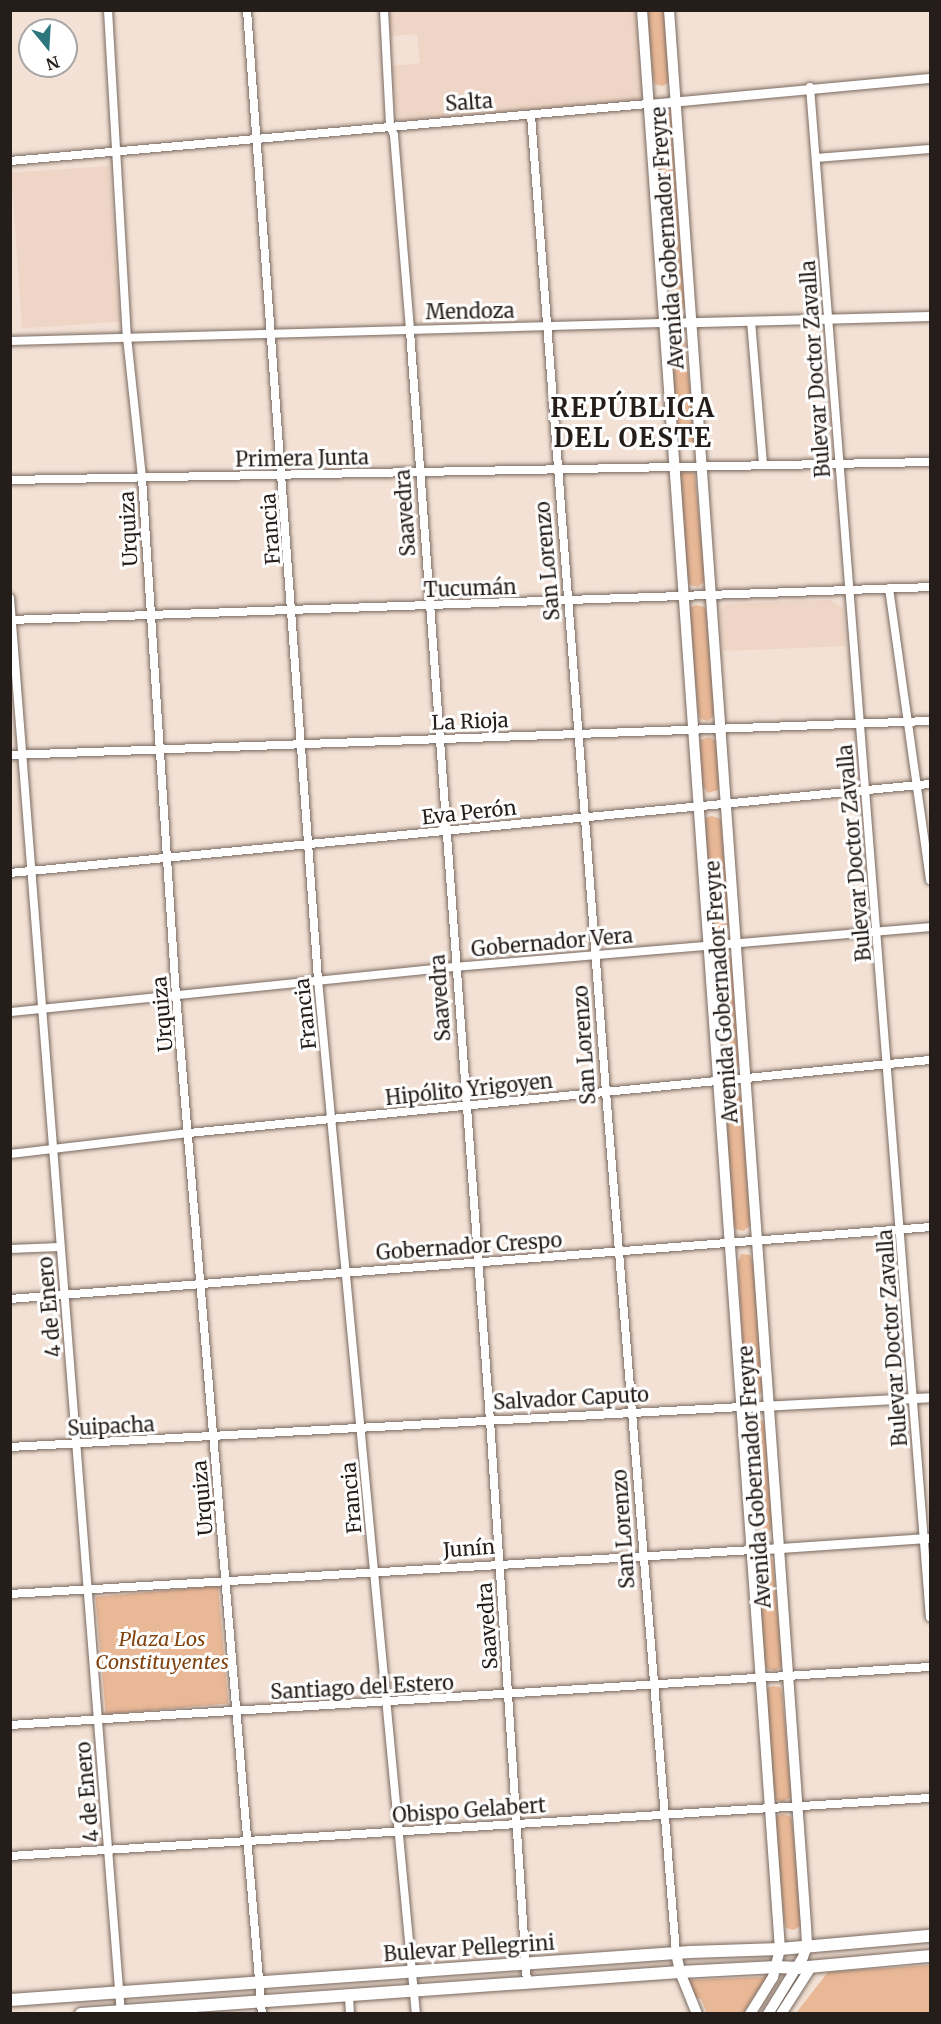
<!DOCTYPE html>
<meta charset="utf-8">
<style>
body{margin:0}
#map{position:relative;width:941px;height:2024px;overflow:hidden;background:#f3e1d5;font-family:Merriweather,serif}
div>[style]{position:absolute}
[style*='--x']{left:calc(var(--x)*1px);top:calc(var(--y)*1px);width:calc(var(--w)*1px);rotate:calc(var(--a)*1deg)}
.built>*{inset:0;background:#eed5c5;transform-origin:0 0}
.green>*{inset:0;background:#e9b897;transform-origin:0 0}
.roads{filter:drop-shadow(0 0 2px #79695f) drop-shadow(0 0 2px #79695f)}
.minor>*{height:8px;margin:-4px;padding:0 4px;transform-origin:4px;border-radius:4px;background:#fff}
.tertiary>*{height:9px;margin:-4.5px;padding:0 4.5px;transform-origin:4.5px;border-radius:4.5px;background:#fff}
.secondary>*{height:10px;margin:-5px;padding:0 5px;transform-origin:5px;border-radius:5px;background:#fff}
.primary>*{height:12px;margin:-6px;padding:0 6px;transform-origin:6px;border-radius:6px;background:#fff}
span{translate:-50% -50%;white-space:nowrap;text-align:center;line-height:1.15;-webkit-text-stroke:6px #fff;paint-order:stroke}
.street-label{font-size:20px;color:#241d19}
.park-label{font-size:20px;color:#814310;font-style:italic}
.district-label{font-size:26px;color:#241d19;font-weight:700;letter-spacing:1.5px}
.frame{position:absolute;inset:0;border:12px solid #241d19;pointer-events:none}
.north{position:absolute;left:18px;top:18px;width:60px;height:60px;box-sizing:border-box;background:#fff;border:2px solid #a7a5a3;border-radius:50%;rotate:162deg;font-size:16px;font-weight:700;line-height:24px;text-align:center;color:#241d19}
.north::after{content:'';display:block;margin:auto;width:21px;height:27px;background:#2d767e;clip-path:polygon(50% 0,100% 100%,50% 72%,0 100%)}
</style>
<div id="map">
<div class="built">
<i style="clip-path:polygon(389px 11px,635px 11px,643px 97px,639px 101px,401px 121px,397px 118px,393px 66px,420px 63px,417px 34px,391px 36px)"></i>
<i style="left:109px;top:166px;width:156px;height:98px;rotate:86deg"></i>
<i style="clip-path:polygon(830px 600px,843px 608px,846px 646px,723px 651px,720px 610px,726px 604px)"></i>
</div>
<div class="green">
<i style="clip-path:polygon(647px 11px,664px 11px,670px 81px,663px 86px,655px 84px,653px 78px)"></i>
<i style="clip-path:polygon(659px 109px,669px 109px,671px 114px,685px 306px,681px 314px,672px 316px,668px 314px,654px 116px)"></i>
<i style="clip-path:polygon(675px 334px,683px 336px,685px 340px,695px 441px,694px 446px,688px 450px,680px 448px,677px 442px,669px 338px)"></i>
<i style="clip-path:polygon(685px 471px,693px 473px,695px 476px,705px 577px,704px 582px,698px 587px,690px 585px,687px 578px,679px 474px)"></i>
<i style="clip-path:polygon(696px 605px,704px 607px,706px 610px,715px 711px,714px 716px,708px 721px,700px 719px,698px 712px,689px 608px)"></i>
<i style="clip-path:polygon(709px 737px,717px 741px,720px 784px,718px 790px,708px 793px,702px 785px,700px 745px,700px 740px)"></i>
<i style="clip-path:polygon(711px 816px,719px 818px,721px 821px,730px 922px,729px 927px,723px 932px,715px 930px,712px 923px,704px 819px)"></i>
<i style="clip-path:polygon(721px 953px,729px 955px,731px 959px,741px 1060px,740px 1065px,734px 1069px,726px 1067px,723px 1061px,715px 957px)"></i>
<i style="clip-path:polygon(733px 1088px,737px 1090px,741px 1097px,750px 1221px,750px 1226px,743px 1231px,735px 1229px,733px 1222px,725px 1096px,729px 1089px)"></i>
<i style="clip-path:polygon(741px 1254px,750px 1255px,753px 1263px,763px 1387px,762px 1392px,756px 1397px,748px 1394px,745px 1388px,738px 1264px)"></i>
<i style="clip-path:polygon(754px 1418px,762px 1420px,764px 1424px,773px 1525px,772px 1529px,766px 1534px,758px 1532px,756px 1526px,747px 1422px)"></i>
<i style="clip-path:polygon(763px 1555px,771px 1557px,773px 1561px,782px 1662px,781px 1667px,775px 1671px,767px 1669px,764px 1663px,756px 1559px)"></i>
<i style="left:218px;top:1586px;width:118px;height:123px;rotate:85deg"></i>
<i style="clip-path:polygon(772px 1686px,780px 1687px,782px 1691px,791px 1792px,791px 1797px,784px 1802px,776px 1800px,774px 1793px,765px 1689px)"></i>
<i style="clip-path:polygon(782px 1814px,790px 1816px,792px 1819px,801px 1920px,801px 1925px,794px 1930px,786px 1928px,784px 1921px,775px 1817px)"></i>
<i style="clip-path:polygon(930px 1965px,930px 2013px,796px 2013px,828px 1972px)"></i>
<i style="clip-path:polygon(767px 1977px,743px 2013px,707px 2013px,701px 1999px,696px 1997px,689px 1986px,691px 1980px)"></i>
</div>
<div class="roads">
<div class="minor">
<i style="--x:108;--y:10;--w:328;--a:86.7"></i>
<i style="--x:127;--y:337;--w:142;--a:83.9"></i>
<i style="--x:142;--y:478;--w:518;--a:86.24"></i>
<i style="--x:176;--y:995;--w:1023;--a:85.18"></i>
<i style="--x:247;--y:10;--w:973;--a:85.81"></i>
<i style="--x:318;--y:980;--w:1039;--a:84.59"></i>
<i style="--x:384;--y:10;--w:116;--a:87"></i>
<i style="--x:390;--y:126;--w:10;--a:66"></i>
<i style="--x:394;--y:135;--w:197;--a:85.3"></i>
<i style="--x:410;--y:331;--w:1092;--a:85.8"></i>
<i style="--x:490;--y:1420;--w:564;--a:86.24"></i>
<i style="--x:810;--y:87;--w:1535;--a:85.52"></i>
<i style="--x:531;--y:115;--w:980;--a:85.61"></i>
<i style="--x:606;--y:1092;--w:864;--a:85.35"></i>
<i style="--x:816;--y:158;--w:114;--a:-4.5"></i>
<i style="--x:10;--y:161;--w:641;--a:-5.11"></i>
<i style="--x:751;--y:321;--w:144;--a:85.2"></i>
<i style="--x:10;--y:341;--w:652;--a:-1.58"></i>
<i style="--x:10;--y:480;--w:920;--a:-1.12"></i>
<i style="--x:889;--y:588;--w:295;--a:82"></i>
<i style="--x:10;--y:598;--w:1420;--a:85.52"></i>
<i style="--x:10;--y:620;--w:921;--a:-2.05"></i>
<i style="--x:10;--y:755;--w:921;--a:-2.12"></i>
<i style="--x:10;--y:873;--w:924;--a:-5.53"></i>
<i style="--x:10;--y:1012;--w:447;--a:-5.8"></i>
<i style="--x:455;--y:967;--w:477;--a:-4.8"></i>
<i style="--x:10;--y:1154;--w:180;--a:-6.7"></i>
<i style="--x:189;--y:1133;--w:745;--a:-5.63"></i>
<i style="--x:10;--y:1249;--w:50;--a:-2.3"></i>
<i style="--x:10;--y:1299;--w:923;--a:-4.47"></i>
<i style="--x:10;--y:1447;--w:733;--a:-3.13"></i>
<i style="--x:10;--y:1594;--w:743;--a:-3.39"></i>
<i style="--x:10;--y:1725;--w:922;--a:-3.61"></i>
<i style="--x:10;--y:1856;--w:922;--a:-3.61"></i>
<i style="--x:349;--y:1996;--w:18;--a:87"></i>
</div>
<div class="tertiary">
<i style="--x:648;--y:104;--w:283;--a:-5.3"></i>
<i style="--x:662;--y:323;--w:268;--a:-1.5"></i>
<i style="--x:742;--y:1407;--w:188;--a:-3"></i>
<i style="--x:752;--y:1550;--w:178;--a:-3.9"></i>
</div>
<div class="secondary">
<i style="--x:642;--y:10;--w:1944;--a:85.93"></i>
<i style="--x:780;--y:1949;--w:29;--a:104"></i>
<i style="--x:773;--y:1977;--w:44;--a:121.9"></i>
<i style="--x:669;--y:10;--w:1921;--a:85.91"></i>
<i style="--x:806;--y:1926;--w:20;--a:87"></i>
<i style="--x:807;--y:1946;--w:12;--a:110"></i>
<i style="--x:803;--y:1957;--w:67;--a:121.6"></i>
<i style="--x:676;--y:1953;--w:19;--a:78"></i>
<i style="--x:680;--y:1972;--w:45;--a:68"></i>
<i style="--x:781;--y:2014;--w:56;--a:-57.4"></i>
</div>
<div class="primary">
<i style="--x:10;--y:2000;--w:682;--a:-4.04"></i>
<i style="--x:690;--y:1952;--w:90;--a:-1.9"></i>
<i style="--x:780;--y:1949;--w:151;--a:-5"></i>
<i style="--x:81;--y:2014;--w:600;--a:-4.01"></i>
<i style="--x:680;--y:1972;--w:97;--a:-3"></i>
<i style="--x:777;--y:1967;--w:20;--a:3"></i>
<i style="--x:797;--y:1968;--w:134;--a:-5.2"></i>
</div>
</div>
<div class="street-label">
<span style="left:469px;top:102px;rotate:-4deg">Salta</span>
<span style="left:667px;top:238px;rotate:-94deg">Avenida Gobernador Freyre</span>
<span style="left:470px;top:311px;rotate:-1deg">Mendoza</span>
<span style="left:815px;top:369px;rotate:-94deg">Bulevar Doctor Zavalla</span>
<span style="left:302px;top:458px;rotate:-1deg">Primera Junta</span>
<span style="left:405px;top:513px;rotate:-94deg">Saavedra</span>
<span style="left:128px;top:529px;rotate:-93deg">Urquiza</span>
<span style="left:270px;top:529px;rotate:-94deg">Francia</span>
<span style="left:547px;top:561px;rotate:-95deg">San Lorenzo</span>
<span style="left:470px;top:588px;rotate:-2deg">Tucumán</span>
<span style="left:470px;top:721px;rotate:-2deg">La Rioja</span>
<span style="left:469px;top:812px;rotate:-6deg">Eva Perón</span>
<span style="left:854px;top:853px;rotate:-95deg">Bulevar Doctor Zavalla</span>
<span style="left:552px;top:942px;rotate:-5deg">Gobernador Vera</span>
<span style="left:721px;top:992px;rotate:-94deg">Avenida Gobernador Freyre</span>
<span style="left:440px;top:998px;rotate:-94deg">Saavedra</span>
<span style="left:162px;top:1014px;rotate:-95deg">Urquiza</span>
<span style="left:305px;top:1014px;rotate:-96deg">Francia</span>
<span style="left:584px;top:1045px;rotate:-94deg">San Lorenzo</span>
<span style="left:469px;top:1089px;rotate:-6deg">Hipólito Yrigoyen</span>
<span style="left:469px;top:1246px;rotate:-4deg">Gobernador Crespo</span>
<span style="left:49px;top:1307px;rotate:-95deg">4 de Enero</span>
<span style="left:892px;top:1338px;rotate:-94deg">Bulevar Doctor Zavalla</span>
<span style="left:571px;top:1398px;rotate:-3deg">Salvador Caputo</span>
<span style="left:111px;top:1426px;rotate:-3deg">Suipacha</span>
<span style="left:754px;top:1477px;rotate:-94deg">Avenida Gobernador Freyre</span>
<span style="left:202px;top:1498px;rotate:-95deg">Urquiza</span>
<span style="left:351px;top:1498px;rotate:-95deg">Francia</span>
<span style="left:623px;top:1529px;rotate:-94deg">San Lorenzo</span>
<span style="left:469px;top:1548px;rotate:-4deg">Junín</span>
<span style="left:487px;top:1626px;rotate:-94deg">Saavedra</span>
<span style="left:362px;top:1687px;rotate:-3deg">Santiago del Estero</span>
<span style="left:87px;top:1792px;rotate:-95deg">4 de Enero</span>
<span style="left:469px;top:1810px;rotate:-4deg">Obispo Gelabert</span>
<span style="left:469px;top:1948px;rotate:-4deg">Bulevar Pellegrini</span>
</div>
<div class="park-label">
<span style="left:162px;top:1650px">Plaza Los<br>Constituyentes</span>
</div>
<div class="district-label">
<span style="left:633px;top:423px">REPÚBLICA<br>DEL OESTE</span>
</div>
<div class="frame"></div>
<div class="north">N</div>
</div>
